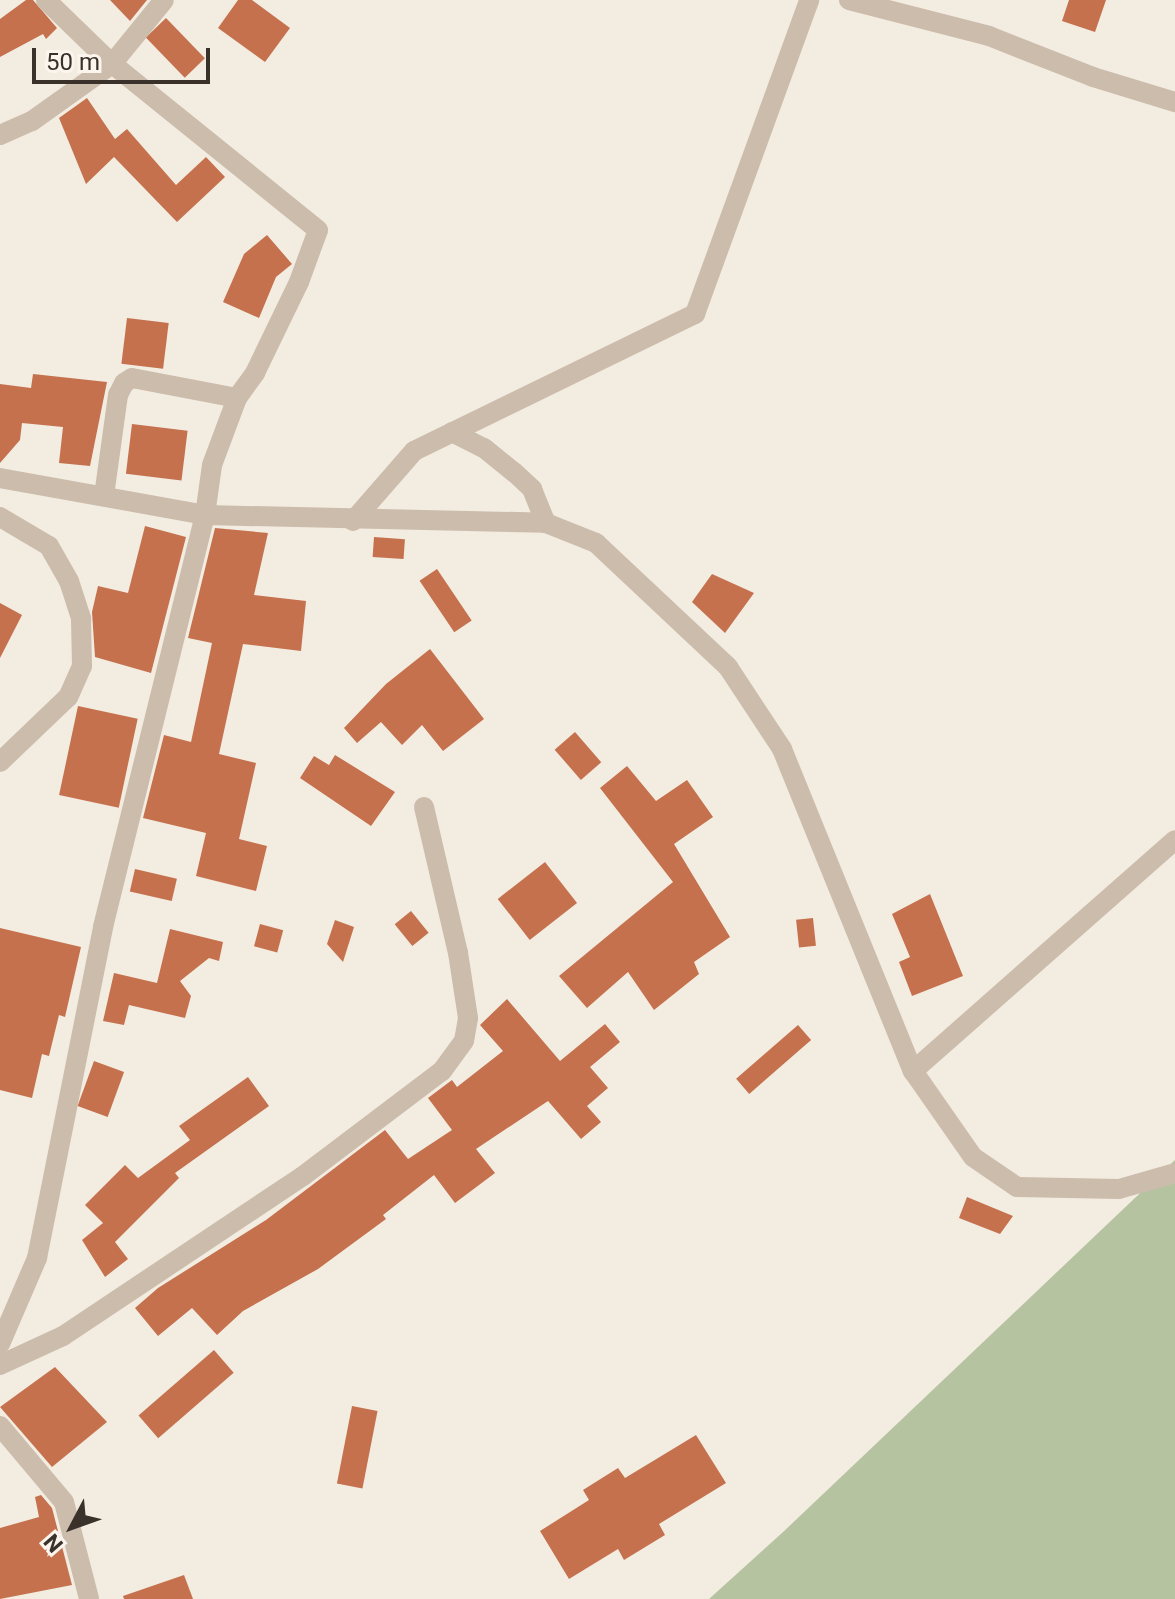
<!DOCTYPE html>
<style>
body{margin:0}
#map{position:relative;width:1175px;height:1599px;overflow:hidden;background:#f3ece1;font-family:Roboto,sans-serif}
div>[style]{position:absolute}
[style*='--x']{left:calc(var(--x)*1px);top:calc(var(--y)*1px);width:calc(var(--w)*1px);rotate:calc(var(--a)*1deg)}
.green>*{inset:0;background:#b6c3a1}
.building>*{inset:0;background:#c5714e;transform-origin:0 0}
.minor>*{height:20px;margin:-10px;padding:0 10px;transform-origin:10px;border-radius:10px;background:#ccbcac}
span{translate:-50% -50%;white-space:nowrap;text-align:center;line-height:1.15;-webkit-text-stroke:6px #fbf5ee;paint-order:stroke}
.north{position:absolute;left:32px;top:1487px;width:80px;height:80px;-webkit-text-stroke:6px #fbf5ee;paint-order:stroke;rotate:229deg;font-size:22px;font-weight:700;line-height:32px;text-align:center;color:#3a312b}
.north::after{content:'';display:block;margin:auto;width:28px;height:36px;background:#3a312b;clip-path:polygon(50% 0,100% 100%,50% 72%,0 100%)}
.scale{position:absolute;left:32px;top:48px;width:178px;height:36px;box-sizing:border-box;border:4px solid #3a312b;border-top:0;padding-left:10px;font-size:24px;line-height:28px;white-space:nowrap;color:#3a312b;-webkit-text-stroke:6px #fbf5ee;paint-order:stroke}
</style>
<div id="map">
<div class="green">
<i style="clip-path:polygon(1175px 1160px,1175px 1599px,709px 1599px,782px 1533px)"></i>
</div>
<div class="building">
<i style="clip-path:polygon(26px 0,33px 0,57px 28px,46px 39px,43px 34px,0 57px,0 19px)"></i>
<i style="clip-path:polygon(110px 0,147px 0,130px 21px)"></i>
<i style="clip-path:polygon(238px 0,252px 0,290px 28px,265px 62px,218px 28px)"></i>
<i style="clip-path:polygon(1069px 0,1106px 0,1095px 32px,1062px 21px)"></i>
<i style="left:166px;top:18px;width:56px;height:28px;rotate:46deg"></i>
<i style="clip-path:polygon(87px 98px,115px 139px,127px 129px,176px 185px,206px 157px,225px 177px,177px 222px,114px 157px,86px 184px,59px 118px)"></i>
<i style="clip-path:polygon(267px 235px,292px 264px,276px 277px,259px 318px,223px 302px,244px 254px)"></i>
<i style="left:127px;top:318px;width:42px;height:46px;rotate:7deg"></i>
<i style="clip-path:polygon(33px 374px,107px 382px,90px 466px,59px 463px,63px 427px,22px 423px,20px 440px,0 463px,0 384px,31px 388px)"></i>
<i style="left:132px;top:424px;width:56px;height:50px;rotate:7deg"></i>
<i style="clip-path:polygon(145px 526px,186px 537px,151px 673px,95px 657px,92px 612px,98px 586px,128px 593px)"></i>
<i style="clip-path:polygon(215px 528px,268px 533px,254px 595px,306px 601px,301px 651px,243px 644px,219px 754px,256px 763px,239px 839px,267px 846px,256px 891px,196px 876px,206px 833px,143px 818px,164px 735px,191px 742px,212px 643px,188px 638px)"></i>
<i style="left:374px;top:537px;width:31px;height:20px;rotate:4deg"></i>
<i style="left:437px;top:569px;width:62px;height:21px;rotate:56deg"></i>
<i style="clip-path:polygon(712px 574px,754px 593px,725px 633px,692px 602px)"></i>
<i style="clip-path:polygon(0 603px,22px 615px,0 658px)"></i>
<i style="clip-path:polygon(430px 649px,484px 719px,443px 751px,422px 725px,402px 745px,381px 722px,357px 743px,344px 728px,386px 684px)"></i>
<i style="left:78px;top:706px;width:61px;height:91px;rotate:12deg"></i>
<i style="left:575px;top:732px;width:40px;height:27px;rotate:49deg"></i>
<i style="clip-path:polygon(335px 755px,395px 792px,371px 826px,300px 778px,314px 756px,329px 765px)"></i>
<i style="clip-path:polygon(627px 766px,656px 801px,687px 780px,713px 817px,674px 844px,730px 937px,694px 962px,699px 974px,654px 1010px,628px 972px,587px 1008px,559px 976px,673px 882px,600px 788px)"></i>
<i style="left:545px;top:862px;width:52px;height:60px;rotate:52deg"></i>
<i style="left:135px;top:869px;width:43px;height:23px;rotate:13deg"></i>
<i style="clip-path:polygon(930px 894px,963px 976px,912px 996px,899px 962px,910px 957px,892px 914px)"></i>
<i style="left:411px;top:911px;width:28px;height:21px;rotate:51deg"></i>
<i style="left:813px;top:918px;width:28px;height:17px;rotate:84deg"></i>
<i style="clip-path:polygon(335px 920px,354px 927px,343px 962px,327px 944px)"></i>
<i style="left:260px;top:924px;width:24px;height:23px;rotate:15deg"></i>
<i style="clip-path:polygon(0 928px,81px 947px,65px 1017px,59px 1015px,49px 1056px,42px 1054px,32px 1098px,0 1090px)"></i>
<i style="clip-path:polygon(170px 929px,223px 942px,219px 961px,209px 958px,180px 981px,191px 996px,185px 1018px,129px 1005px,124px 1025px,103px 1021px,114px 973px,157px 983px)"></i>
<i style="clip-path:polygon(507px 999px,560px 1061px,605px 1024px,620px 1042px,590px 1067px,608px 1088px,587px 1106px,601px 1122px,581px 1139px,548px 1101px,476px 1149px,495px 1173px,455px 1203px,434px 1175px,383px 1215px,386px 1219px,318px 1269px,243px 1311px,217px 1335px,192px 1308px,158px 1336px,135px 1308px,158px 1288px,266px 1220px,385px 1130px,408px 1159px,452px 1130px,428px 1098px,452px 1080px,457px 1087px,503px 1051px,480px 1025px)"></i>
<i style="left:798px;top:1025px;width:20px;height:82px;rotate:49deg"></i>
<i style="left:94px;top:1061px;width:32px;height:48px;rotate:20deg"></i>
<i style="clip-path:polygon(248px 1077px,269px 1106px,175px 1173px,179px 1178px,115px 1242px,128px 1259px,105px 1277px,82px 1240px,103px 1223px,85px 1205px,125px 1165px,138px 1178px,190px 1140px,179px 1126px)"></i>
<i style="clip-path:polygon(967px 1197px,1013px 1216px,1000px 1234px,959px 1218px)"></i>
<i style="left:214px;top:1350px;width:30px;height:100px;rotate:49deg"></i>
<i style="clip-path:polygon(55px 1367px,107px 1422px,52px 1467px,0 1407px)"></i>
<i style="left:352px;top:1406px;width:26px;height:79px;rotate:11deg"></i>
<i style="clip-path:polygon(696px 1435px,726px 1483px,659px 1524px,665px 1535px,624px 1560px,618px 1549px,569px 1579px,540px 1531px,589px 1500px,583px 1490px,618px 1468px,625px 1478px)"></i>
<i style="clip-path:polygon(41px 1495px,52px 1508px,72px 1585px,0 1599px,0 1528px,39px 1517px,35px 1497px)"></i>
<i style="clip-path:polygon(184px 1575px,193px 1599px,124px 1599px,123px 1596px)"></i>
</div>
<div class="minor">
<i style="--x:849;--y:0;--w:145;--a:14.4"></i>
<i style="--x:989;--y:36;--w:112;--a:21.5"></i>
<i style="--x:1093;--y:77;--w:86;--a:17"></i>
<i style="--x:0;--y:135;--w:35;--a:-24"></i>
<i style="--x:32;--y:121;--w:98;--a:-35.5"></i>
<i style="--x:112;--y:64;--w:82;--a:-50.9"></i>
<i style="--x:452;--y:432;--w:36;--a:27"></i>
<i style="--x:484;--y:448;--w:38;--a:39"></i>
<i style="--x:514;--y:472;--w:25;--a:43"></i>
<i style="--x:532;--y:489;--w:37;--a:68"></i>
<i style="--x:0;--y:478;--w:208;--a:10.2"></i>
<i style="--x:205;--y:515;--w:341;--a:1.3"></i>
<i style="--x:546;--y:523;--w:54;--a:21.8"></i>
<i style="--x:596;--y:543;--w:181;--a:43.2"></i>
<i style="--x:728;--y:667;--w:98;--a:56.6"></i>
<i style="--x:782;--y:749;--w:348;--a:67.9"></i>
<i style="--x:913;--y:1071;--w:105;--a:55.1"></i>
<i style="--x:973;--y:1157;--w:53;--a:34.3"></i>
<i style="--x:1017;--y:1187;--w:102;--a:1.1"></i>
<i style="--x:1119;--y:1189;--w:58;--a:-15.9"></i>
<i style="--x:104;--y:496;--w:102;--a:-82.1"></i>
<i style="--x:118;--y:395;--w:13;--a:-63"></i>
<i style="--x:124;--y:383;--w:9;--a:-32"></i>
<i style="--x:132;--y:378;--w:107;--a:10.8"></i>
<i style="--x:0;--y:517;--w:57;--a:30.6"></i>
<i style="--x:49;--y:546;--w:40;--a:60.3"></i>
<i style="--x:69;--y:581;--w:40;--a:72"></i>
<i style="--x:81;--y:619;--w:47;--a:88.8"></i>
<i style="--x:82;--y:666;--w:34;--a:114"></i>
<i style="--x:68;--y:697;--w:94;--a:136.3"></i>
<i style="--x:353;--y:521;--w:93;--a:-48.9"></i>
<i style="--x:414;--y:451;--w:313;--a:-26"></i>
<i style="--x:695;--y:314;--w:334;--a:-70"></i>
<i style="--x:913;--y:1071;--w:349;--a:-41.4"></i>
<i style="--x:0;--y:1344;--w:94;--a:-66.7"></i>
<i style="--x:37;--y:1258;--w:338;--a:-78.7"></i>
<i style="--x:103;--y:927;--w:424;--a:-76.1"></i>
<i style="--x:205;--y:515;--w:50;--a:-82"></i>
<i style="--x:212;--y:465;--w:72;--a:-69.5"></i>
<i style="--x:237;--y:398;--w:31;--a:-54"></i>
<i style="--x:255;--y:373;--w:101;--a:-64.2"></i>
<i style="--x:299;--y:282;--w:55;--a:-69.9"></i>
<i style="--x:318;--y:230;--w:265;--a:-141.1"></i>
<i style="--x:112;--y:64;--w:92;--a:-135.9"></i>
<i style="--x:0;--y:1365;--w:69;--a:-24.7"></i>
<i style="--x:63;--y:1336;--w:288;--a:-33.7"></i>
<i style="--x:303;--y:1176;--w:174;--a:-37.1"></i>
<i style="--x:442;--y:1071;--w:37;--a:-54"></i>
<i style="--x:464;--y:1041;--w:23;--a:-80"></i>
<i style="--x:468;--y:1018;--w:66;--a:-98.7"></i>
<i style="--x:458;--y:953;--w:150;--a:-103.1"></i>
<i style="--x:0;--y:1426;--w:99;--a:49.9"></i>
<i style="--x:64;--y:1502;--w:100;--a:75.5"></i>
</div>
<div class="north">N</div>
<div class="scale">50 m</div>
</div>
